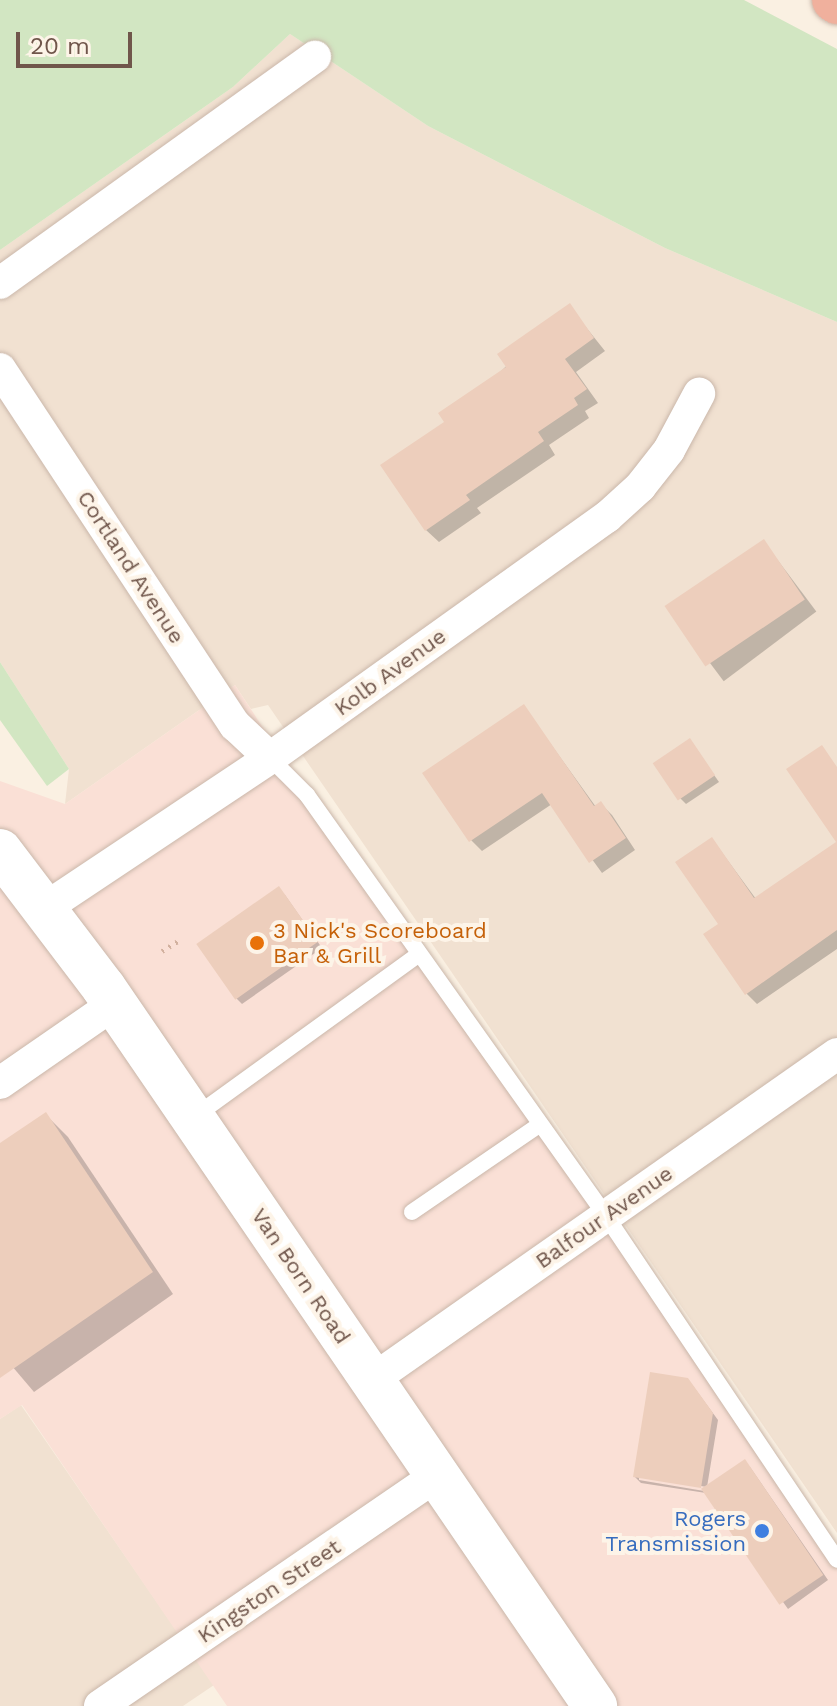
<!DOCTYPE html>
<style>
body{margin:0}
#map{position:relative;width:837px;height:1706px;overflow:hidden;background:#faf0e2;font-family:"Work Sans",sans-serif}
div>[style]{position:absolute}
[style*='--x']{left:calc(var(--x)*1px);top:calc(var(--y)*1px);width:calc(var(--w)*1px);rotate:calc(var(--a)*1deg)}
.residential>*{inset:0;background:#f1e1d1}
.commercial>*{inset:0;background:#fae0d6}
.green>*{inset:0;background:#d2e6c2}
.shadow>*{inset:0;background:#0003;transform-origin:0 0}
.building>*{inset:0;background:#edcebc;transform-origin:0 0}
.path>*{height:5px;margin-top:-2.5px;transform-origin:0;background:repeating-linear-gradient(90deg,#d2b19f 0 2px,transparent 0 8px)}
.roads{filter:drop-shadow(0 0 2px #cab7aa) drop-shadow(0 0 2px #cab7aa)}
.service>*{height:16px;margin:-8px;padding:0 8px;transform-origin:8px;border-radius:8px;background:#fff}
.minor>*{height:32px;margin:-16px;padding:0 16px;transform-origin:16px;border-radius:16px;background:#fff}
.secondary>*{height:44px;margin:-22px;padding:0 22px;transform-origin:22px;border-radius:22px;background:#fff}
.motorway>*{height:44px;margin:-22px;padding:0 22px;transform-origin:22px;border-radius:22px;background:#f0b09d}
.dots>*{width:22px;height:22px;translate:-50% -50%;box-sizing:border-box;border:4px solid #fdf4e8;border-radius:50%}
span{translate:-50% -50%;white-space:nowrap;text-align:center;line-height:1.15;-webkit-text-stroke:8px #fdf4e8;paint-order:stroke}
.street-label{font-size:22px;color:#70564b}
.food-label{font-size:22px;color:#c56008}
.left{translate:0 -50%;text-align:left}
.shop-label{font-size:22px;color:#366cbe}
.right{translate:-100% -50%;text-align:right}
.scale{position:absolute;left:16px;top:32px;width:116px;height:36px;box-sizing:border-box;border:4px solid #70564b;border-top:0;padding-left:10px;font-size:24px;line-height:28px;white-space:nowrap;color:#70564b;-webkit-text-stroke:6px #fdf4e8;paint-order:stroke}
</style>
<div id="map">
<div class="residential">
<i style="clip-path:polygon(290px 34px,428px 126px,665px 248px,837px 322px,837px 1533px,268px 705px,251px 709px,235px 685px,65px 804px,69px 769px,0 662px,0 250px,233px 87px)"></i>
<i style="clip-path:polygon(21px 1405px,214px 1685px,183px 1706px,0 1706px,0 1419px)"></i>
</div>
<div class="commercial">
<i style="clip-path:polygon(235px 685px,307px 795px,837px 1560px,837px 1706px,227px 1706px,22px 1405px,0 1419px,0 781px,65px 804px)"></i>
</div>
<div class="green">
<i style="clip-path:polygon(0 0,744px 0,837px 49px,837px 322px,665px 248px,428px 126px,290px 34px,233px 87px,0 250px)"></i>
<i style="clip-path:polygon(0 662px,69px 769px,47px 786px,0 720px)"></i>
</div>
<div class="shadow">
<i style="clip-path:polygon(569px 306px,605px 351px,576px 372px,598px 403px,585px 411px,589px 418px,549px 445px,555px 455px,477px 508px,481px 513px,439px 542px,426px 530px,447px 423px)"></i>
<i style="left:764px;top:542px;width:87px;height:116px;rotate:53deg"></i>
<i style="clip-path:polygon(524px 707px,596px 807px,601px 804px,612px 815px,635px 850px,602px 873px,552px 804px,482px 851px,471px 840px)"></i>
<i style="clip-path:polygon(690px 741px,719px 782px,686px 804px,680px 798px)"></i>
<i style="clip-path:polygon(712px 839px,756px 899px,837px 844px,837px 949px,757px 1004px,746px 993px,721px 924px)"></i>
<i style="clip-path:polygon(285px 895px,322px 948px,242px 1004px,236px 998px)"></i>
<i style="clip-path:polygon(46px 1115px,68px 1137px,173px 1294px,34px 1392px,0 1352px,0 1145px)"></i>
<i style="clip-path:polygon(693px 1386px,718px 1420px,707px 1487px,639px 1476px,639px 1480px,710px 1492px,750px 1467px,828px 1580px,788px 1609px,706px 1493px,641px 1483px,635px 1477px)"></i>
</div>
<div class="building">
<i style="clip-path:polygon(570px 303px,594px 338px,565px 359px,587px 389px,574px 398px,578px 405px,538px 432px,544px 441px,466px 495px,470px 500px,425px 531px,380px 465px,444px 422px,438px 413px,506px 367px,497px 354px)"></i>
<i style="left:764px;top:539px;width:73px;height:120px;rotate:56deg"></i>
<i style="clip-path:polygon(524px 704px,594px 806px,601px 801px,626px 838px,589px 863px,542px 793px,469px 842px,422px 773px)"></i>
<i style="left:690px;top:738px;width:45px;height:45px;rotate:56deg"></i>
<i style="clip-path:polygon(822px 745px,837px 767px,837px 930px,745px 995px,703px 934px,718px 924px,675px 862px,712px 837px,754px 898px,836px 842px,786px 769px)"></i>
<i style="left:279px;top:886px;width:68px;height:101px;rotate:55deg"></i>
<i style="clip-path:polygon(46px 1112px,153px 1272px,0 1378px,0 1143px)"></i>
<i style="clip-path:polygon(650px 1372px,688px 1378px,713px 1413px,701px 1488px,633px 1477px)"></i>
<i style="left:745px;top:1459px;width:140px;height:53px;rotate:56deg"></i>
</div>
<div class="path">
<i style="--x:162;--y:951;--w:22;--a:-32"></i>
</div>
<div class="roads">
<div class="service">
<i style="--x:270;--y:758;--w:52;--a:45"></i>
<i style="--x:307;--y:795;--w:516;--a:54.62"></i>
<i style="--x:606;--y:1216;--w:414;--a:56.1"></i>
<i style="--x:194;--y:1117;--w:278;--a:-35.9"></i>
<i style="--x:412;--y:1212;--w:154;--a:-34.4"></i>
</div>
<div class="minor">
<i style="--x:0;--y:283;--w:388;--a:-35.7"></i>
<i style="--x:0;--y:369;--w:427;--a:56.6"></i>
<i style="--x:235;--y:725;--w:48;--a:43.3"></i>
<i style="--x:42;--y:910;--w:274;--a:-33.7"></i>
<i style="--x:270;--y:758;--w:414;--a:-35.6"></i>
<i style="--x:607;--y:517;--w:45;--a:-42.3"></i>
<i style="--x:640;--y:487;--w:47;--a:-51.9"></i>
<i style="--x:669;--y:450;--w:64;--a:-61.8"></i>
<i style="--x:0;--y:1083;--w:139;--a:-34.7"></i>
<i style="--x:372;--y:1380;--w:568;--a:-35.03"></i>
<i style="--x:100;--y:1706;--w:409;--a:-34.4"></i>
</div>
<div class="secondary">
<i style="--x:0;--y:851;--w:172;--a:52.8"></i>
<i style="--x:104;--y:988;--w:870;--a:55.63"></i>
</div>
<div class="motorway">
<i style="--x:834;--y:0;--w:4;--a:34"></i>
</div>
</div>
<div class="dots">
<i style="left:257px;top:943px;background:#e8710a"></i>
<i style="left:762px;top:1531px;background:#3f7fe0"></i>
</div>
<div class="street-label">
<span style="left:131px;top:567px;rotate:57deg">Cortland Avenue</span>
<span style="left:390px;top:672px;rotate:-36deg">Kolb Avenue</span>
<span style="left:604px;top:1217px;rotate:-35deg">Balfour Avenue</span>
<span style="left:301px;top:1276px;rotate:56deg">Van Born Road</span>
<span style="left:269px;top:1591px;rotate:-34deg">Kingston Street</span>
</div>
<div class="food-label">
<span class="left" style="left:273px;top:943px">3 Nick's Scoreboard<br>Bar &amp; Grill</span>
</div>
<div class="shop-label">
<span class="right" style="left:746px;top:1531px">Rogers<br>Transmission</span>
</div>
<div class="scale">20 m</div>
</div>
